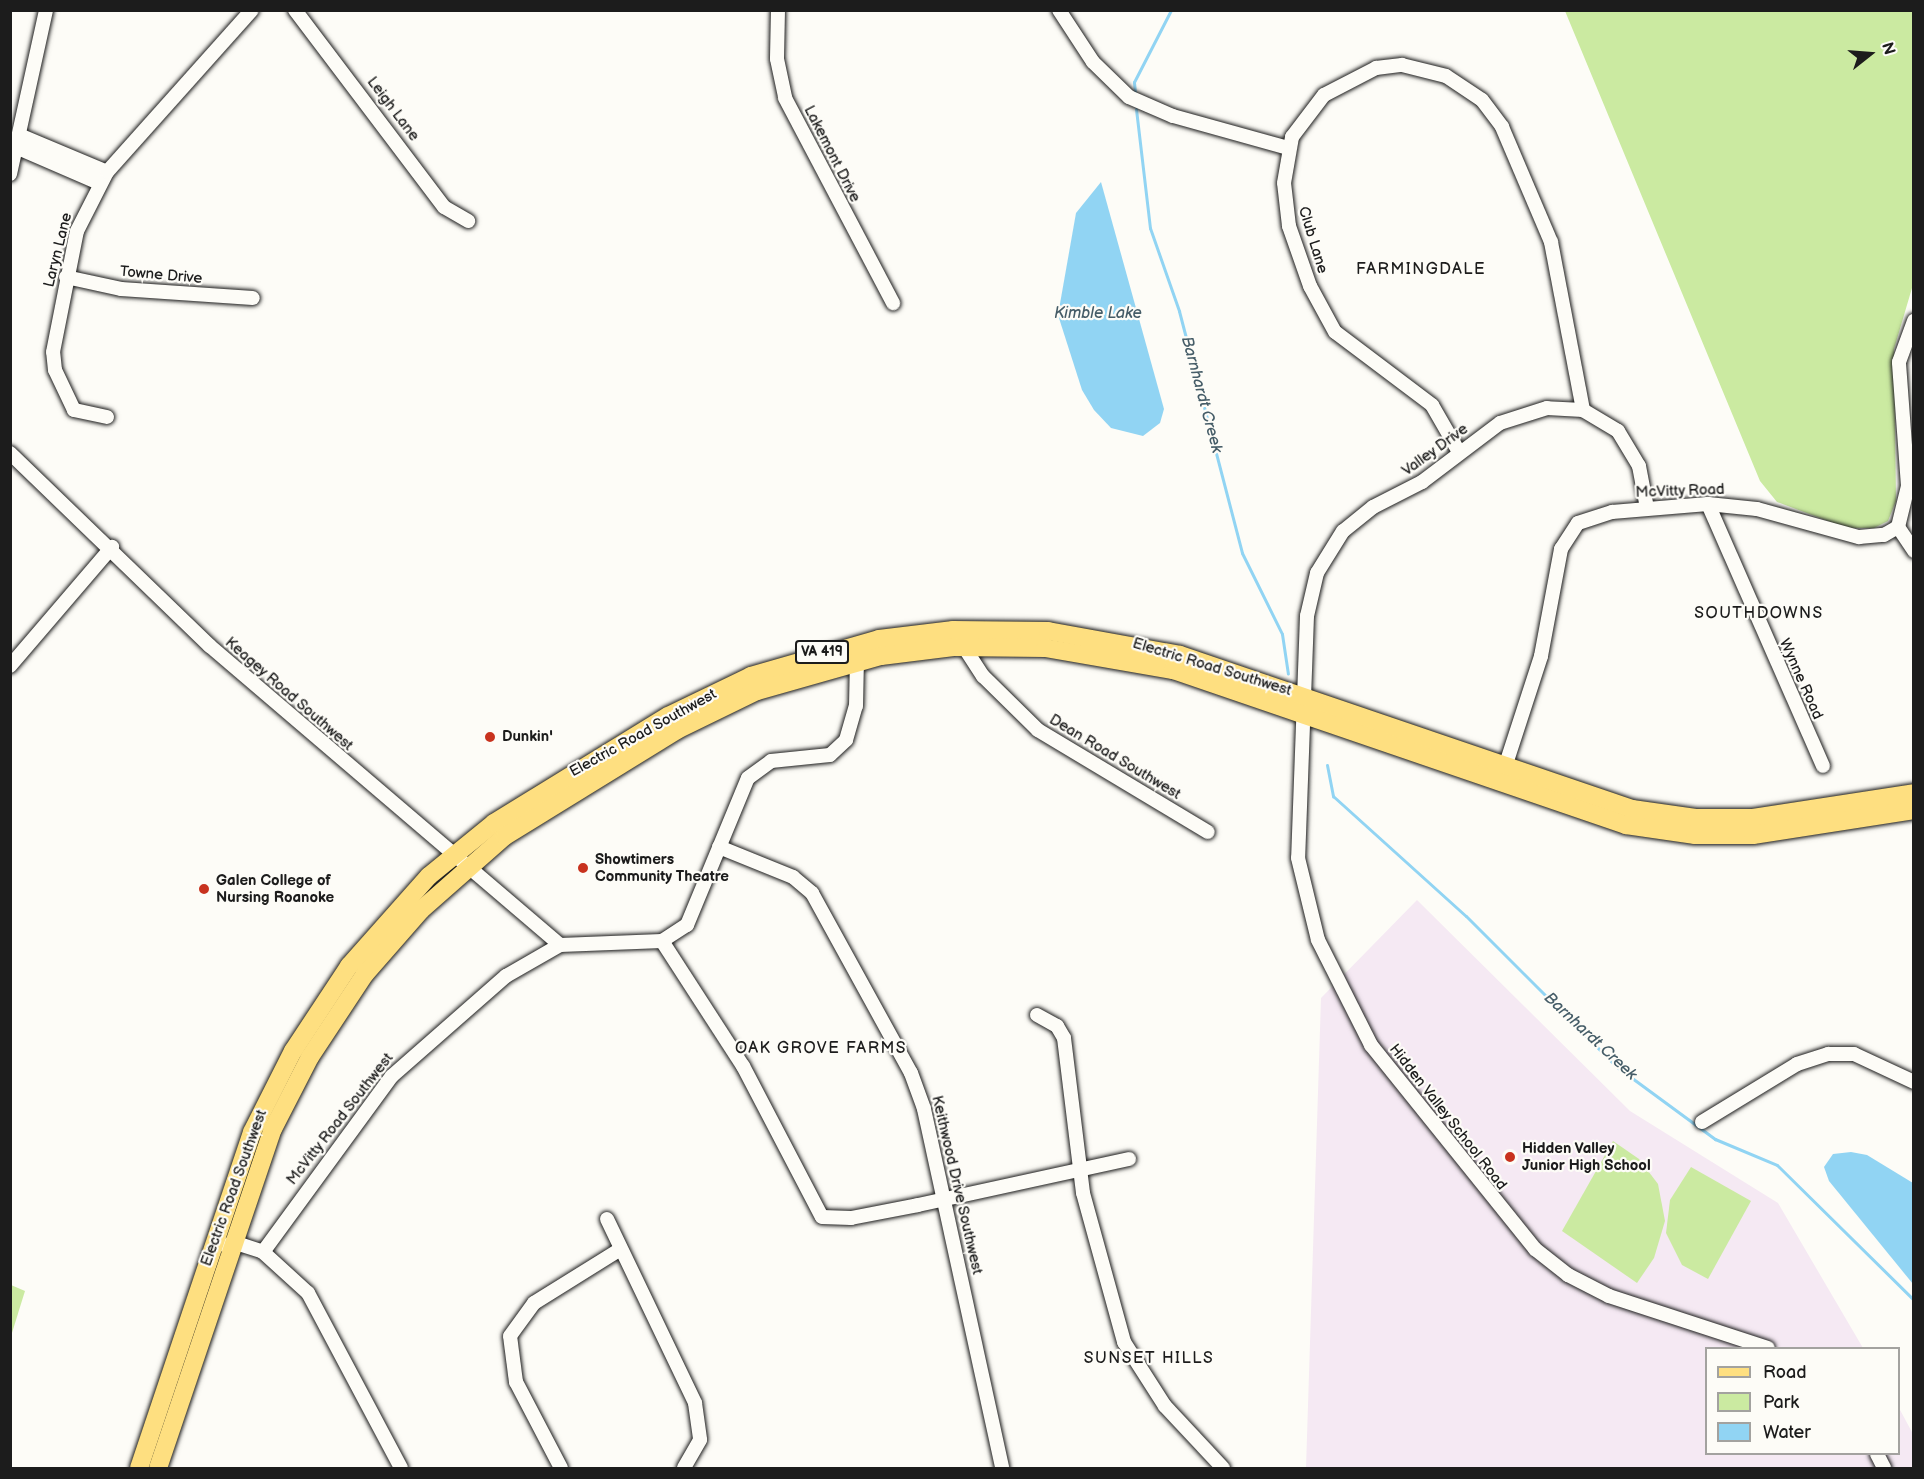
<!DOCTYPE html>
<style>
body{margin:0}
#map{position:relative;width:1924px;height:1479px;overflow:hidden;background:#fdfcf7;font-family:"Balsamiq Sans",sans-serif}
div>[style]{position:absolute}
[style*='--x']{left:calc(var(--x)*1px);top:calc(var(--y)*1px);width:calc(var(--w)*1px);rotate:calc(var(--a)*1deg)}
.built>*{inset:0;background:#f5e9f3}
.green>*{inset:0;background:#cbeaa1}
.water>*{inset:0;background:#91d4f3}
.stream>*{height:3px;margin:-1.5px;padding:0 1.5px;transform-origin:1.5px;border-radius:1.5px;background:#91d4f3}
.roads{filter:drop-shadow(0 0 2px #1c1c1c) drop-shadow(0 0 2px #1c1c1c)}
.minor>*{height:14px;margin:-7px;padding:0 7px;transform-origin:7px;border-radius:7px;background:#fdfcf7}
.major>*{height:18px;margin:-9px;padding:0 9px;transform-origin:9px;border-radius:9px;background:#fedf80}
.dots>*{width:16px;height:16px;translate:-50% -50%;box-sizing:border-box;border:3px solid #fdfcf7;border-radius:50%}
span{translate:-50% -50%;white-space:nowrap;text-align:center;line-height:1.15;-webkit-text-stroke:4.5px #fdfcf7;paint-order:stroke}
.shield-label span{padding:2px 4px;background:#fdfcf7;border:2px solid;border-radius:4px;-webkit-text-stroke-width:0}
.shield-label{font-size:14px;color:#1c1c1c;font-weight:700}
.street-label{font-size:15px;color:#1c1c1c}
.poi-label{font-size:15px;color:#1c1c1c;font-weight:700}
.left{translate:0 -50%;text-align:left}
.neighbourhood-label{font-size:16px;color:#1c1c1c;letter-spacing:1.5px}
.water-label{font-size:16px;color:#455c67;font-style:italic}
.frame{position:absolute;inset:0;border:12px solid #1c1c1c;pointer-events:none}
.legend{position:absolute;left:1705px;top:1347px;width:195px;height:108px;box-sizing:border-box;background:#fdfcf7;border:2px solid #a3a29f;margin:0;padding:8px 10px;list-style:none;font-size:18px;color:#1c1c1c}
.legend li{display:flex;align-items:center;gap:12px;height:30px}
.legend b{width:30px;border:2px solid #a3a29f}
.north{position:absolute;left:1840px;top:24px;width:60px;height:60px;-webkit-text-stroke:4px #fdfcf7;paint-order:stroke;rotate:73deg;font-size:16px;font-weight:700;line-height:24px;text-align:center;color:#1c1c1c}
.north::after{content:'';display:block;margin:auto;width:21px;height:27px;background:#1c1c1c;clip-path:polygon(50% 0,100% 100%,50% 72%,0 100%)}
</style>
<div id="map">
<div class="built">
<i style="clip-path:polygon(1417px 900px,1630px 1111px,1778px 1203px,1863px 1348px,1706px 1348px,1706px 1454px,1898px 1454px,1899px 1408px,1913px 1434px,1913px 1468px,1306px 1468px,1321px 998px)"></i>
</div>
<div class="green">
<i style="clip-path:polygon(1565px 11px,1913px 11px,1912px 288px,1894px 349px,1896px 501px,1888px 521px,1874px 528px,1847px 528px,1777px 502px,1760px 481px)"></i>
<i style="clip-path:polygon(1613px 1141px,1639px 1159px,1658px 1184px,1665px 1221px,1654px 1258px,1637px 1283px,1562px 1231px)"></i>
<i style="clip-path:polygon(1691px 1167px,1751px 1201px,1708px 1279px,1682px 1265px,1666px 1233px,1670px 1200px)"></i>
<i style="clip-path:polygon(11px 1285px,25px 1291px,11px 1336px)"></i>
</div>
<div class="water">
<i style="clip-path:polygon(1101px 182px,1164px 409px,1160px 423px,1143px 436px,1111px 428px,1094px 410px,1082px 390px,1058px 315px,1076px 213px)"></i>
<i style="clip-path:polygon(1851px 1152px,1867px 1155px,1913px 1183px,1913px 1284px,1829px 1181px,1824px 1167px,1833px 1154px)"></i>
</div>
<div class="stream">
<i style="--x:1135;--y:92;--w:10;--a:-96"></i>
<i style="--x:1134;--y:82;--w:81;--a:-62.8"></i>
<i style="--x:1136;--y:109;--w:120;--a:83.3"></i>
<i style="--x:1150;--y:228;--w:88;--a:70.7"></i>
<i style="--x:1179;--y:311;--w:250;--a:75.4"></i>
<i style="--x:1242;--y:553;--w:90;--a:63.7"></i>
<i style="--x:1282;--y:634;--w:40;--a:81.5"></i>
<i style="--x:1327;--y:765;--w:32;--a:79"></i>
<i style="--x:1333;--y:796;--w:179;--a:42.1"></i>
<i style="--x:1466;--y:916;--w:214;--a:45"></i>
<i style="--x:1617;--y:1067;--w:122;--a:36.3"></i>
<i style="--x:1715;--y:1139;--w:67;--a:22.8"></i>
<i style="--x:1777;--y:1165;--w:192;--a:44.6"></i>
</div>
<div class="roads">
<div class="minor">
<i style="--x:295;--y:10;--w:247;--a:52.9"></i>
<i style="--x:444;--y:207;--w:28;--a:30"></i>
<i style="--x:778;--y:10;--w:49;--a:91.2"></i>
<i style="--x:777;--y:59;--w:40;--a:78"></i>
<i style="--x:785;--y:98;--w:232;--a:62.2"></i>
<i style="--x:1059;--y:10;--w:62;--a:56.8"></i>
<i style="--x:1093;--y:62;--w:50;--a:44.2"></i>
<i style="--x:1129;--y:97;--w:48;--a:23.4"></i>
<i style="--x:1173;--y:116;--w:119;--a:15.5"></i>
<i style="--x:19;--y:135;--w:95;--a:22.8"></i>
<i style="--x:16;--y:147;--w:90;--a:23.4"></i>
<i style="--x:10;--y:174;--w:168;--a:-77.6"></i>
<i style="--x:66;--y:277;--w:56;--a:12.3"></i>
<i style="--x:121;--y:289;--w:132;--a:3.9"></i>
<i style="--x:107;--y:417;--w:34;--a:-168"></i>
<i style="--x:74;--y:410;--w:44;--a:-115.4"></i>
<i style="--x:55;--y:370;--w:18;--a:-96"></i>
<i style="--x:53;--y:352;--w:123;--a:-78.8"></i>
<i style="--x:77;--y:231;--w:66;--a:-63"></i>
<i style="--x:107;--y:172;--w:217;--a:-48.2"></i>
<i style="--x:1459;--y:452;--w:54;--a:-119.9"></i>
<i style="--x:1432;--y:405;--w:121;--a:-143"></i>
<i style="--x:1335;--y:332;--w:52;--a:-118.5"></i>
<i style="--x:1310;--y:286;--w:64;--a:-109.3"></i>
<i style="--x:1289;--y:226;--w:43;--a:-96.6"></i>
<i style="--x:1284;--y:183;--w:47;--a:-80.1"></i>
<i style="--x:1292;--y:137;--w:53;--a:-52.7"></i>
<i style="--x:1324;--y:95;--w:59;--a:-27.4"></i>
<i style="--x:1376;--y:68;--w:26;--a:-7"></i>
<i style="--x:1402;--y:65;--w:45;--a:14"></i>
<i style="--x:1446;--y:76;--w:43;--a:33.7"></i>
<i style="--x:1482;--y:100;--w:34;--a:53"></i>
<i style="--x:1502;--y:127;--w:125;--a:66.9"></i>
<i style="--x:1551;--y:242;--w:171;--a:79.2"></i>
<i style="--x:10;--y:453;--w:278;--a:44"></i>
<i style="--x:210;--y:646;--w:460;--a:40.5"></i>
<i style="--x:1708;--y:504;--w:286;--a:66.3"></i>
<i style="--x:1647;--y:508;--w:43;--a:-100.8"></i>
<i style="--x:1639;--y:466;--w:41;--a:-121"></i>
<i style="--x:1618;--y:431;--w:41;--a:-149"></i>
<i style="--x:1583;--y:410;--w:36;--a:-177"></i>
<i style="--x:1547;--y:408;--w:49;--a:162.3"></i>
<i style="--x:1500;--y:423;--w:98;--a:142.9"></i>
<i style="--x:1422;--y:482;--w:55;--a:153"></i>
<i style="--x:1373;--y:507;--w:38;--a:141"></i>
<i style="--x:1343;--y:531;--w:49;--a:121.8"></i>
<i style="--x:1317;--y:573;--w:44;--a:103.1"></i>
<i style="--x:1307;--y:616;--w:242;--a:92.1"></i>
<i style="--x:1298;--y:858;--w:84;--a:76.3"></i>
<i style="--x:1318;--y:940;--w:118;--a:63.2"></i>
<i style="--x:1371;--y:1045;--w:262;--a:51.2"></i>
<i style="--x:1535;--y:1249;--w:42;--a:38.2"></i>
<i style="--x:1568;--y:1275;--w:46;--a:27.1"></i>
<i style="--x:1609;--y:1296;--w:167;--a:18.1"></i>
<i style="--x:1898;--y:527;--w:29;--a:56"></i>
<i style="--x:964;--y:647;--w:35;--a:57"></i>
<i style="--x:983;--y:676;--w:77;--a:44.5"></i>
<i style="--x:1038;--y:730;--w:198;--a:31"></i>
<i style="--x:10;--y:666;--w:157;--a:-49.4"></i>
<i style="--x:1505;--y:767;--w:117;--a:-72"></i>
<i style="--x:1541;--y:656;--w:109;--a:-79.4"></i>
<i style="--x:1561;--y:549;--w:31;--a:-57"></i>
<i style="--x:1578;--y:523;--w:36;--a:-18"></i>
<i style="--x:1612;--y:512;--w:96;--a:-4.8"></i>
<i style="--x:1708;--y:504;--w:49;--a:5.8"></i>
<i style="--x:1757;--y:509;--w:106;--a:15.4"></i>
<i style="--x:1859;--y:537;--w:25;--a:-5"></i>
<i style="--x:1884;--y:535;--w:16;--a:-30"></i>
<i style="--x:1898;--y:527;--w:42;--a:-76.3"></i>
<i style="--x:1908;--y:486;--w:124;--a:-94.2"></i>
<i style="--x:1899;--y:362;--w:44;--a:-69.9"></i>
<i style="--x:719;--y:847;--w:80;--a:22.1"></i>
<i style="--x:793;--y:877;--w:25;--a:40"></i>
<i style="--x:812;--y:893;--w:205;--a:61.2"></i>
<i style="--x:911;--y:1073;--w:38;--a:70"></i>
<i style="--x:924;--y:1109;--w:367;--a:77.7"></i>
<i style="--x:662;--y:941;--w:149;--a:57.1"></i>
<i style="--x:743;--y:1066;--w:170;--a:62.4"></i>
<i style="--x:822;--y:1217;--w:29;--a:2"></i>
<i style="--x:851;--y:1218;--w:68;--a:-11"></i>
<i style="--x:918;--y:1205;--w:216;--a:-12.3"></i>
<i style="--x:1037;--y:1015;--w:23;--a:29"></i>
<i style="--x:1057;--y:1026;--w:14;--a:60"></i>
<i style="--x:1064;--y:1038;--w:156;--a:83"></i>
<i style="--x:1083;--y:1193;--w:155;--a:74.6"></i>
<i style="--x:1124;--y:1342;--w:76;--a:57.4"></i>
<i style="--x:1165;--y:1406;--w:85;--a:46.9"></i>
<i style="--x:1702;--y:1122;--w:111;--a:-31.4"></i>
<i style="--x:1797;--y:1064;--w:33;--a:-18"></i>
<i style="--x:1828;--y:1054;--w:26;--a:0"></i>
<i style="--x:1854;--y:1054;--w:66;--a:25"></i>
<i style="--x:607;--y:1219;--w:204;--a:64.4"></i>
<i style="--x:695;--y:1403;--w:37;--a:82"></i>
<i style="--x:700;--y:1440;--w:32;--a:120"></i>
<i style="--x:226;--y:1246;--w:8;--a:-30"></i>
<i style="--x:233;--y:1242;--w:32;--a:18"></i>
<i style="--x:263;--y:1252;--w:61;--a:42.3"></i>
<i style="--x:308;--y:1293;--w:198;--a:62"></i>
<i style="--x:263;--y:1252;--w:218;--a:-53.8"></i>
<i style="--x:392;--y:1076;--w:152;--a:-41.3"></i>
<i style="--x:506;--y:976;--w:62;--a:-29.9"></i>
<i style="--x:560;--y:945;--w:102;--a:-2.2"></i>
<i style="--x:662;--y:941;--w:30;--a:-33"></i>
<i style="--x:687;--y:925;--w:159;--a:-67.5"></i>
<i style="--x:748;--y:778;--w:29;--a:-36"></i>
<i style="--x:771;--y:761;--w:59;--a:-5.8"></i>
<i style="--x:830;--y:755;--w:22;--a:-43"></i>
<i style="--x:846;--y:740;--w:35;--a:-74"></i>
<i style="--x:856;--y:706;--w:46;--a:-88.8"></i>
<i style="--x:1877;--y:1454;--w:16;--a:63"></i>
<i style="--x:561;--y:1468;--w:97;--a:-117.6"></i>
<i style="--x:516;--y:1382;--w:46;--a:-97.4"></i>
<i style="--x:510;--y:1336;--w:41;--a:-54"></i>
<i style="--x:534;--y:1303;--w:100;--a:-31.9"></i>
</div>
<div class="major">
<i style="--x:139;--y:1468;--w:354;--a:-71.4"></i>
<i style="--x:252;--y:1132;--w:91;--a:-63.2"></i>
<i style="--x:293;--y:1051;--w:102;--a:-56.6"></i>
<i style="--x:349;--y:966;--w:120;--a:-48.4"></i>
<i style="--x:429;--y:876;--w:84;--a:-39.2"></i>
<i style="--x:494;--y:823;--w:204;--a:-31.6"></i>
<i style="--x:668;--y:716;--w:92;--a:-25.7"></i>
<i style="--x:751;--y:676;--w:133;--a:-16.1"></i>
<i style="--x:879;--y:639;--w:75;--a:-6.9"></i>
<i style="--x:953;--y:630;--w:95;--a:0.6"></i>
<i style="--x:1048;--y:631;--w:134;--a:10.3"></i>
<i style="--x:1180;--y:655;--w:478;--a:18.8"></i>
<i style="--x:1632;--y:809;--w:66;--a:7.9"></i>
<i style="--x:1697;--y:818;--w:56;--a:0"></i>
<i style="--x:1753;--y:818;--w:163;--a:-8.8"></i>
<i style="--x:158;--y:1468;--w:358;--a:-71.3"></i>
<i style="--x:273;--y:1129;--w:81;--a:-62.8"></i>
<i style="--x:310;--y:1057;--w:100;--a:-56.5"></i>
<i style="--x:365;--y:974;--w:85;--a:-48.8"></i>
<i style="--x:421;--y:910;--w:112;--a:-41.4"></i>
<i style="--x:505;--y:836;--w:202;--a:-31.6"></i>
<i style="--x:677;--y:730;--w:89;--a:-26"></i>
<i style="--x:757;--y:691;--w:129;--a:-15.8"></i>
<i style="--x:881;--y:656;--w:73;--a:-7.1"></i>
<i style="--x:953;--y:647;--w:92;--a:0.6"></i>
<i style="--x:1045;--y:648;--w:130;--a:9.8"></i>
<i style="--x:1173;--y:670;--w:479;--a:18.9"></i>
<i style="--x:1626;--y:825;--w:70;--a:8.2"></i>
<i style="--x:1695;--y:835;--w:58;--a:0"></i>
<i style="--x:1753;--y:835;--w:163;--a:-8.8"></i>
</div>
</div>
<div class="dots">
<i style="left:490px;top:737px;background:#c8321e"></i>
<i style="left:583px;top:868px;background:#c8321e"></i>
<i style="left:204px;top:889px;background:#c8321e"></i>
<i style="left:1510px;top:1157px;background:#c8321e"></i>
</div>
<div class="shield-label">
<span style="left:822px;top:652px">VA 419</span>
</div>
<div class="street-label">
<span style="left:393px;top:109px;rotate:53deg">Leigh Lane</span>
<span style="left:832px;top:154px;rotate:63deg">Lakemont Drive</span>
<span style="left:1313px;top:240px;rotate:73deg">Club Lane</span>
<span style="left:58px;top:250px;rotate:-76deg">Laryn Lane</span>
<span style="left:161px;top:275px;rotate:5deg">Towne Drive</span>
<span style="left:1435px;top:450px;rotate:-36deg">Valley Drive</span>
<span style="left:1680px;top:491px;rotate:-2deg">McVitty Road</span>
<span style="left:1212px;top:667px;rotate:17deg">Electric Road Southwest</span>
<span style="left:1801px;top:679px;rotate:66deg">Wynne Road</span>
<span style="left:289px;top:694px;rotate:41deg">Keagey Road Southwest</span>
<span style="left:643px;top:733px;rotate:-29deg">Electric Road Southwest</span>
<span style="left:1115px;top:757px;rotate:31deg">Dean Road Southwest</span>
<span style="left:1448px;top:1117px;rotate:52deg">Hidden Valley School Road</span>
<span style="left:340px;top:1119px;rotate:-52deg">McVitty Road Southwest</span>
<span style="left:957px;top:1185px;rotate:77deg">Keithwood Drive Southwest</span>
<span style="left:234px;top:1188px;rotate:-70deg">Electric Road Southwest</span>
</div>
<div class="poi-label">
<span class="left" style="left:502px;top:737px">Dunkin'</span>
<span class="left" style="left:595px;top:868px">Showtimers<br>Community Theatre</span>
<span class="left" style="left:216px;top:889px">Galen College of<br>Nursing Roanoke</span>
<span class="left" style="left:1522px;top:1157px">Hidden Valley<br>Junior High School</span>
</div>
<div class="neighbourhood-label">
<span style="left:1421px;top:270px">FARMINGDALE</span>
<span style="left:1759px;top:614px">SOUTHDOWNS</span>
<span style="left:821px;top:1049px">OAK GROVE FARMS</span>
<span style="left:1149px;top:1359px">SUNSET HILLS</span>
</div>
<div class="water-label">
<span style="left:1098px;top:314px">Kimble Lake</span>
<span style="left:1201px;top:395px;rotate:75deg">Barnhardt Creek</span>
<span style="left:1590px;top:1037px;rotate:43deg">Barnhardt Creek</span>
</div>
<div class="frame"></div>
<ul class="legend">
<li><b style="height:8px;background:#fedf80"></b>Road</li>
<li><b style="height:16px;background:#cbeaa1"></b>Park</li>
<li><b style="height:16px;background:#91d4f3"></b>Water</li>
</ul>
<div class="north">N</div>
</div>
